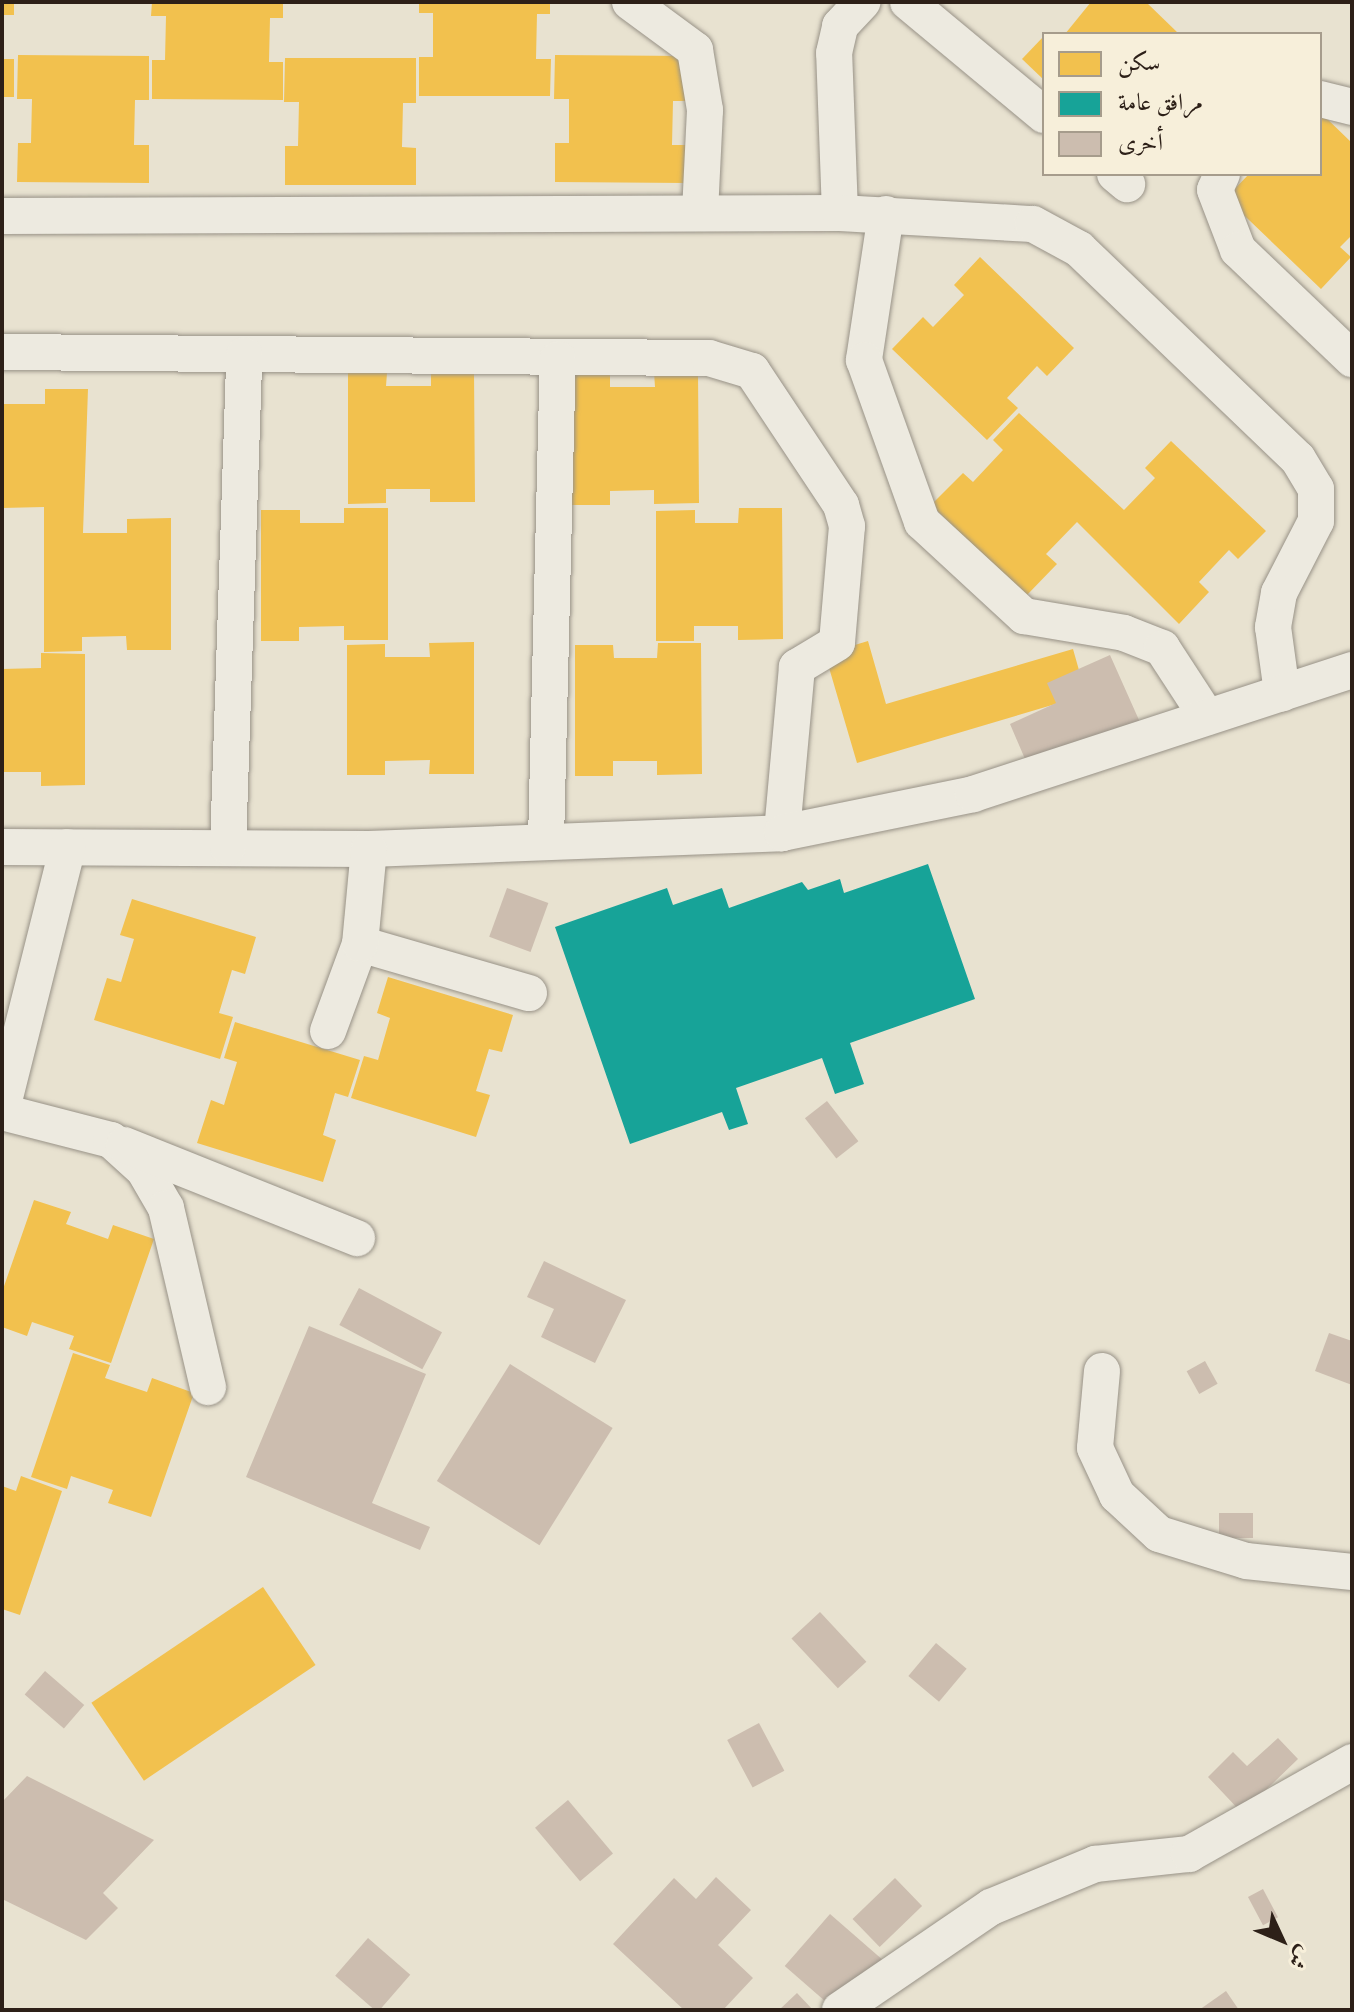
<!DOCTYPE html>
<meta charset="utf-8">
<style>
body{margin:0}
#map{position:relative;width:1354px;height:2012px;overflow:hidden;background:#e8e2d0;font-family:"IM FELL DW Pica",Amiri,serif}
div>[style]{position:absolute}
[style*='--x']{left:calc(var(--x)*1px);top:calc(var(--y)*1px);width:calc(var(--w)*1px);rotate:calc(var(--a)*1deg)}
.homes>*{inset:0;background:#f2c14e;transform-origin:0 0}
.public>*{inset:0;background:#17a398}
.building>*{inset:0;background:#ccbdaf;transform-origin:0 0}
.roads{filter:drop-shadow(0 0 2px #989287) drop-shadow(0 0 2px #989287)}
.street>*{height:36px;margin:-18px;padding:0 18px;transform-origin:18px;border-radius:18px;background:#edeae0}
span{translate:-50% -50%;white-space:nowrap;text-align:center;line-height:1.15;-webkit-text-stroke:8px #f7efda;paint-order:stroke}
.frame{position:absolute;inset:0;border:4px solid #2d2018;pointer-events:none}
.legend{position:absolute;left:1042px;top:32px;width:280px;height:144px;box-sizing:border-box;background:#f7efda;border:2px solid #a69c8c;margin:0;padding:10px 14px;list-style:none;font-size:24px;color:#2d2018}
.legend li{display:flex;align-items:center;gap:16px;height:40px}
.legend b{width:40px;border:2px solid #a69c8c}
.north{position:absolute;left:1242px;top:1900px;width:80px;height:80px;-webkit-text-stroke:6px #f7efda;paint-order:stroke;rotate:134deg;font-size:22px;font-weight:700;line-height:32px;text-align:center;color:#2d2018}
.north::after{content:'';display:block;margin:auto;width:28px;height:36px;background:#2d2018;clip-path:polygon(50% 0,100% 100%,50% 72%,0 100%)}
</style>
<div id="map">
<div class="homes">
<i style="left:2px;top:2px;width:12px;height:13px"></i>
<i style="clip-path:polygon(152px 2px,283px 2px,283px 18px,270px 18px,269px 62px,283px 62px,283px 100px,152px 99px,152px 60px,165px 60px,166px 16px,151px 16px)"></i>
<i style="clip-path:polygon(419px 2px,550px 2px,550px 14px,537px 14px,536px 59px,551px 59px,550px 96px,419px 96px,419px 57px,433px 57px,433px 13px,419px 13px)"></i>
<i style="clip-path:polygon(1091px 2px,1146px 2px,1179px 34px,1065px 34px)"></i>
<i style="clip-path:polygon(1044px 36px,1044px 80px,1022px 59px)"></i>
<i style="clip-path:polygon(18px 55px,149px 56px,149px 100px,135px 100px,134px 145px,149px 145px,149px 183px,17px 182px,18px 143px,31px 143px,32px 99px,17px 99px)"></i>
<i style="clip-path:polygon(555px 55px,687px 56px,686px 101px,673px 101px,672px 145px,686px 145px,686px 183px,555px 182px,555px 143px,569px 143px,569px 99px,554px 99px)"></i>
<i style="clip-path:polygon(285px 58px,416px 58px,416px 103px,403px 103px,402px 147px,416px 148px,416px 185px,285px 185px,285px 146px,298px 146px,299px 102px,284px 102px)"></i>
<i style="left:2px;top:59px;width:12px;height:38px"></i>
<i style="clip-path:polygon(1320px 112px,1352px 143px,1352px 235px,1340px 247px,1351px 257px,1321px 289px,1226px 198px,1249px 174px,1320px 174px)"></i>
<i style="clip-path:polygon(980px 257px,1074px 348px,1047px 376px,1037px 366px,1007px 398px,1018px 408px,987px 440px,892px 349px,923px 317px,933px 327px,964px 295px,954px 285px)"></i>
<i style="clip-path:polygon(474px 370px,475px 502px,430px 502px,430px 489px,386px 489px,386px 503px,348px 504px,348px 373px,387px 373px,386px 386px,431px 386px,431px 371px)"></i>
<i style="clip-path:polygon(654px 372px,698px 372px,699px 503px,654px 504px,654px 490px,610px 491px,610px 505px,572px 505px,571px 375px,610px 374px,610px 387px,655px 387px)"></i>
<i style="clip-path:polygon(45px 389px,88px 389px,83px 533px,127px 533px,127px 519px,171px 518px,171px 650px,127px 650px,126px 636px,82px 637px,82px 651px,44px 652px,44px 507px,2px 508px,2px 404px,45px 404px)"></i>
<i style="clip-path:polygon(1019px 413px,1124px 510px,1155px 478px,1145px 468px,1171px 441px,1266px 531px,1238px 559px,1229px 550px,1199px 582px,1209px 592px,1179px 624px,1077px 522px,1046px 554px,1057px 564px,1026px 596px,931px 505px,963px 473px,973px 482px,1003px 450px,993px 440px)"></i>
<i style="clip-path:polygon(344px 508px,388px 508px,388px 640px,344px 640px,344px 626px,299px 627px,299px 641px,261px 641px,261px 510px,300px 510px,300px 523px,344px 523px)"></i>
<i style="clip-path:polygon(739px 508px,782px 508px,783px 639px,738px 640px,738px 626px,694px 626px,694px 641px,656px 641px,656px 511px,695px 510px,695px 523px,738px 523px)"></i>
<i style="clip-path:polygon(868px 641px,886px 704px,1073px 649px,1086px 695px,857px 763px,825px 654px)"></i>
<i style="clip-path:polygon(474px 642px,474px 774px,429px 774px,430px 760px,385px 761px,385px 775px,347px 775px,347px 645px,385px 644px,385px 657px,430px 657px,429px 643px)"></i>
<i style="clip-path:polygon(658px 643px,701px 643px,702px 774px,657px 775px,657px 761px,613px 761px,613px 776px,575px 776px,575px 645px,613px 645px,614px 658px,657px 658px)"></i>
<i style="clip-path:polygon(41px 653px,85px 654px,85px 785px,41px 786px,41px 772px,2px 772px,2px 669px,41px 668px)"></i>
<i style="clip-path:polygon(132px 899px,256px 937px,245px 974px,232px 970px,219px 1013px,233px 1017px,220px 1059px,94px 1020px,107px 978px,121px 982px,134px 939px,120px 935px)"></i>
<i style="clip-path:polygon(388px 977px,513px 1015px,502px 1052px,489px 1049px,476px 1091px,490px 1095px,476px 1137px,351px 1098px,364px 1056px,378px 1060px,390px 1018px,377px 1013px)"></i>
<i style="clip-path:polygon(235px 1022px,360px 1060px,348px 1097px,335px 1093px,323px 1135px,336px 1140px,323px 1182px,197px 1143px,211px 1100px,224px 1105px,237px 1062px,224px 1058px)"></i>
<i style="clip-path:polygon(34px 1200px,71px 1212px,66px 1224px,108px 1239px,113px 1225px,154px 1239px,111px 1363px,69px 1349px,74px 1336px,32px 1322px,27px 1336px,2px 1327px,2px 1292px)"></i>
<i style="clip-path:polygon(73px 1353px,110px 1365px,105px 1378px,147px 1392px,152px 1378px,194px 1393px,151px 1517px,108px 1503px,113px 1490px,71px 1476px,67px 1489px,31px 1477px)"></i>
<i style="clip-path:polygon(21px 1476px,62px 1491px,20px 1615px,2px 1609px,2px 1486px,16px 1491px)"></i>
<i style="left:263px;top:1587px;width:94px;height:207px;rotate:56deg"></i>
</div>
<div class="public">
<i style="clip-path:polygon(928px 864px,975px 999px,850px 1043px,864px 1084px,835px 1094px,822px 1058px,736px 1088px,748px 1124px,729px 1130px,722px 1112px,630px 1144px,555px 927px,667px 888px,673px 905px,722px 888px,729px 908px,802px 882px,808px 890px,840px 879px,844px 893px)"></i>
</div>
<div class="building">
<i style="clip-path:polygon(1110px 655px,1147px 738px,1037px 787px,1010px 724px,1056px 703px,1047px 683px)"></i>
<i style="left:507px;top:888px;width:44px;height:52px;rotate:20deg"></i>
<i style="left:827px;top:1101px;width:51px;height:28px;rotate:52deg"></i>
<i style="clip-path:polygon(544px 1261px,626px 1300px,595px 1363px,541px 1337px,554px 1309px,527px 1297px)"></i>
<i style="left:359px;top:1288px;width:94px;height:42px;rotate:28deg"></i>
<i style="clip-path:polygon(309px 1326px,426px 1374px,372px 1503px,430px 1527px,420px 1550px,246px 1477px)"></i>
<i style="clip-path:polygon(1329px 1333px,1352px 1341px,1352px 1385px,1315px 1371px)"></i>
<i style="left:1205px;top:1361px;width:26px;height:21px;rotate:61deg"></i>
<i style="left:510px;top:1364px;width:121px;height:138px;rotate:32deg"></i>
<i style="left:1219px;top:1513px;width:34px;height:25px"></i>
<i style="left:820px;top:1612px;width:68px;height:39px;rotate:47deg"></i>
<i style="left:936px;top:1643px;width:40px;height:43px;rotate:40deg"></i>
<i style="left:45px;top:1671px;width:52px;height:31px;rotate:41deg"></i>
<i style="left:759px;top:1723px;width:54px;height:36px;rotate:62deg"></i>
<i style="clip-path:polygon(1278px 1738px,1298px 1759px,1242px 1813px,1208px 1777px,1233px 1752px,1247px 1766px)"></i>
<i style="clip-path:polygon(27px 1776px,154px 1840px,103px 1893px,118px 1908px,86px 1940px,2px 1899px,2px 1802px)"></i>
<i style="left:568px;top:1800px;width:70px;height:43px;rotate:50deg"></i>
<i style="clip-path:polygon(716px 1877px,751px 1910px,718px 1945px,753px 1978px,723px 2010px,684px 2010px,613px 1944px,674px 1878px,696px 1899px)"></i>
<i style="left:895px;top:1878px;width:39px;height:59px;rotate:46deg"></i>
<i style="left:1263px;top:1889px;width:32px;height:17px;rotate:62deg"></i>
<i style="left:830px;top:1914px;width:70px;height:69px;rotate:41deg"></i>
<i style="left:368px;top:1938px;width:56px;height:50px;rotate:41deg"></i>
<i style="clip-path:polygon(1226px 1991px,1239px 2010px,1199px 2010px)"></i>
<i style="clip-path:polygon(797px 1993px,813px 2010px,779px 2010px)"></i>
</div>
<div class="roads">
<div class="street">
<i style="--x:630;--y:2;--w:81;--a:36.4"></i>
<i style="--x:695;--y:50;--w:61;--a:80.5"></i>
<i style="--x:705;--y:110;--w:103;--a:92.8"></i>
<i style="--x:908;--y:2;--w:177;--a:39.7"></i>
<i style="--x:1320;--y:99;--w:33;--a:14"></i>
<i style="--x:1115;--y:174;--w:16;--a:40"></i>
<i style="--x:1222;--y:174;--w:17;--a:114"></i>
<i style="--x:1215;--y:190;--w:64;--a:69"></i>
<i style="--x:1238;--y:250;--w:158;--a:43.7"></i>
<i style="--x:840;--y:213;--w:160;--a:-92.1"></i>
<i style="--x:834;--y:53;--w:28;--a:-77"></i>
<i style="--x:840;--y:26;--w:33;--a:-47"></i>
<i style="--x:886;--y:214;--w:148;--a:98.6"></i>
<i style="--x:864;--y:360;--w:172;--a:70.3"></i>
<i style="--x:922;--y:522;--w:139;--a:42.7"></i>
<i style="--x:1024;--y:616;--w:101;--a:9.6"></i>
<i style="--x:1124;--y:633;--w:41;--a:21.5"></i>
<i style="--x:1162;--y:648;--w:82;--a:56.9"></i>
<i style="--x:2;--y:216;--w:838;--a:-0.21"></i>
<i style="--x:840;--y:213;--w:193;--a:3.3"></i>
<i style="--x:1033;--y:224;--w:52;--a:28.5"></i>
<i style="--x:1079;--y:249;--w:303;--a:43.8"></i>
<i style="--x:1298;--y:459;--w:35;--a:59"></i>
<i style="--x:1316;--y:489;--w:32;--a:90"></i>
<i style="--x:1316;--y:521;--w:81;--a:117.2"></i>
<i style="--x:1279;--y:593;--w:35;--a:100"></i>
<i style="--x:1273;--y:627;--w:67;--a:82.2"></i>
<i style="--x:2;--y:352;--w:707;--a:0.49"></i>
<i style="--x:709;--y:358;--w:45;--a:16.8"></i>
<i style="--x:752;--y:371;--w:161;--a:56.4"></i>
<i style="--x:841;--y:505;--w:22;--a:74"></i>
<i style="--x:847;--y:526;--w:117;--a:94.9"></i>
<i style="--x:837;--y:643;--w:47;--a:149"></i>
<i style="--x:797;--y:667;--w:167;--a:95.2"></i>
<i style="--x:546;--y:841;--w:482;--a:-88.6"></i>
<i style="--x:2;--y:847;--w:367;--a:0.3"></i>
<i style="--x:369;--y:849;--w:413;--a:-2.2"></i>
<i style="--x:782;--y:833;--w:195;--a:-11.5"></i>
<i style="--x:973;--y:794;--w:399;--a:-18.1"></i>
<i style="--x:228;--y:847;--w:492;--a:-88.1"></i>
<i style="--x:360;--y:944;--w:176;--a:16.2"></i>
<i style="--x:328;--y:1031;--w:93;--a:-69.8"></i>
<i style="--x:360;--y:944;--w:95;--a:-84.6"></i>
<i style="--x:2;--y:1109;--w:270;--a:-75.9"></i>
<i style="--x:2;--y:1112;--w:113;--a:14.4"></i>
<i style="--x:111;--y:1140;--w:45;--a:42.3"></i>
<i style="--x:144;--y:1170;--w:44;--a:59.9"></i>
<i style="--x:166;--y:1208;--w:184;--a:76.8"></i>
<i style="--x:124;--y:1145;--w:251;--a:21.8"></i>
<i style="--x:1102;--y:1371;--w:77;--a:95.2"></i>
<i style="--x:1095;--y:1448;--w:52;--a:64.9"></i>
<i style="--x:1117;--y:1495;--w:57;--a:42.9"></i>
<i style="--x:1159;--y:1534;--w:91;--a:17.2"></i>
<i style="--x:1246;--y:1561;--w:107;--a:5.9"></i>
<i style="--x:840;--y:2010;--w:183;--a:-34.3"></i>
<i style="--x:991;--y:1907;--w:113;--a:-22.5"></i>
<i style="--x:1095;--y:1864;--w:95;--a:-6.1"></i>
<i style="--x:1189;--y:1854;--w:187;--a:-29.4"></i>
</div>
</div>
<div class="frame"></div>
<ul class="legend">
<li><b style="height:22px;background:#f2c14e"></b>سكن</li>
<li><b style="height:22px;background:#17a398"></b>مرافق عامة</li>
<li><b style="height:22px;background:#ccbdaf"></b>أخرى</li>
</ul>
<div class="north">ش</div>
</div>
